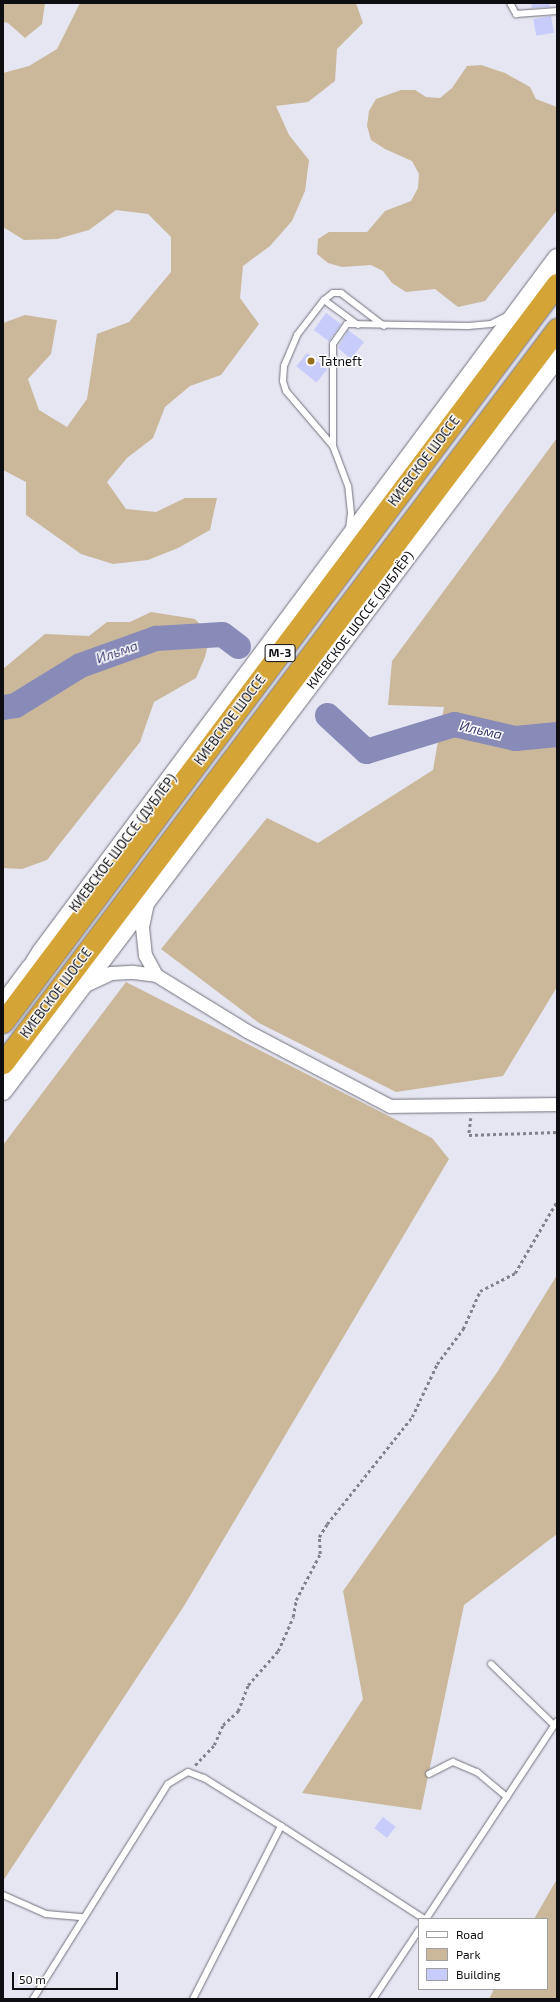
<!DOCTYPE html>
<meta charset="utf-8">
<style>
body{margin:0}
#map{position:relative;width:560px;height:2002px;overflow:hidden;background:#e5e6f2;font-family:"Exo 2",sans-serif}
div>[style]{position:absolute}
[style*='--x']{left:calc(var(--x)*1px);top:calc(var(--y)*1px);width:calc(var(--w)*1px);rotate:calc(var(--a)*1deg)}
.green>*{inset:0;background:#cbb89a}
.river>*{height:25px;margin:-12.5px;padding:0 12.5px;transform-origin:12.5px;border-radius:12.5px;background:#888bb7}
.building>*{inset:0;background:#c8ccfb;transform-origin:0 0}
.path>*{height:2.5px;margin-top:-1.25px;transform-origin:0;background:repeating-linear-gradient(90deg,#82828b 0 3px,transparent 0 6px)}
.roads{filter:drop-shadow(0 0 1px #71727c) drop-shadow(0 0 1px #71727c)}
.service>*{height:6px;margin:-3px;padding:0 3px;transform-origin:3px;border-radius:3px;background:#fff}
.minor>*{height:13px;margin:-6.5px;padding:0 6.5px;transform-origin:6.5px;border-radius:6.5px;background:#fff}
.tertiary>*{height:16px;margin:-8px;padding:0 8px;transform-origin:8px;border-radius:8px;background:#fff}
.secondary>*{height:18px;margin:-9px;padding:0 9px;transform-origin:9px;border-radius:9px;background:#fff}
.trunk>*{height:21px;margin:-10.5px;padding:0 10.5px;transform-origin:10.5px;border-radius:10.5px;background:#d4a437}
.dots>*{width:11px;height:11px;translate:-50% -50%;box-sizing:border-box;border:2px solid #fff;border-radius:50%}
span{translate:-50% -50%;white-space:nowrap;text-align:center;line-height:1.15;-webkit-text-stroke:3px #fff;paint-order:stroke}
.shield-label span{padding:1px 3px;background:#fff;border:1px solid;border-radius:3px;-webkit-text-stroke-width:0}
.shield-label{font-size:12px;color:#0e0e12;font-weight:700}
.poi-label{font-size:13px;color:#0e0e12}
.left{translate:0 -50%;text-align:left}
.street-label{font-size:13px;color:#0e0e12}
.water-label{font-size:14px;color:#3c3b75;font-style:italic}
.frame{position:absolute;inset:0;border:4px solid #0e0e12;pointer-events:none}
.legend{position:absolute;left:418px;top:1918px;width:130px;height:72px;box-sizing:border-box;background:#fff;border:1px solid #9f9fa0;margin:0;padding:5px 7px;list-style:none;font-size:12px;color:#0e0e12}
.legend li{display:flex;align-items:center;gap:8px;height:20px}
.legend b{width:20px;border:1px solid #9f9fa0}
.scale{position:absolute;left:12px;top:1972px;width:106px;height:18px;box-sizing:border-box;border:2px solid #0e0e12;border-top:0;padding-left:5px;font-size:12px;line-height:14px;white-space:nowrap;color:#0e0e12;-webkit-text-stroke:3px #fff;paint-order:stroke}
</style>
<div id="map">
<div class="green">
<i style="clip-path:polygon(3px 3px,45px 3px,42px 24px,25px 38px,8px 23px,3px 22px)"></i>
<i style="clip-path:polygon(80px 3px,356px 3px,363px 23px,337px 49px,335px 81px,308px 102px,276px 106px,289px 135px,309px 160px,305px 191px,292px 221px,270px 246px,243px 266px,240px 298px,259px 324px,221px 375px,190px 386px,165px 407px,153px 438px,127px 458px,107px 482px,126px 509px,156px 512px,185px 498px,217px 498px,210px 530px,178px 548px,148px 560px,113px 564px,81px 554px,26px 515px,26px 482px,3px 470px,3px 323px,25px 315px,57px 320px,51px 354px,28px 379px,39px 410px,67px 427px,87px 399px,97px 334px,129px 322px,171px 272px,171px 237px,148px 214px,116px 210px,89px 230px,57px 239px,24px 240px,3px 227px,3px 73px,29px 66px,57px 49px)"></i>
<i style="clip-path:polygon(481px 65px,505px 73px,530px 87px,536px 99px,557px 107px,557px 210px,485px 301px,458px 307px,435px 289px,406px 292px,392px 283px,383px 271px,371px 265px,342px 267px,328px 263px,317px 254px,318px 239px,329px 232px,367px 232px,385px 211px,411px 201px,418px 188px,419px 174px,412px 161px,385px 149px,371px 140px,367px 126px,369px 111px,376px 99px,401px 90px,415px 90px,426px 97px,440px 98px,452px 88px,467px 66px)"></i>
<i style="clip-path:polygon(557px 438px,557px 987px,503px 1076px,396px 1092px,259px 1023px,161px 949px,267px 818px,318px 843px,433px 770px,444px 707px,388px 705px,392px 661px)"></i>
<i style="clip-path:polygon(151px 612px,195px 619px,210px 635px,205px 657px,196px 678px,154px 702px,140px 742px,47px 860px,22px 869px,3px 868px,3px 669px,45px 634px,89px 636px,107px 622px,130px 622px)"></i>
<i style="clip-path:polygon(126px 982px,432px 1138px,449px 1159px,184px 1606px,3px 1881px,3px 1145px)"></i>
<i style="clip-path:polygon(557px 1275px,557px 1534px,464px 1605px,421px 1810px,302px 1793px,363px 1699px,343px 1591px,498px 1371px)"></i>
<i style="clip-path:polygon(557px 1879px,557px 1999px,489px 1999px,494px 1989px,547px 1989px,547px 1919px,534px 1919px)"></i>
</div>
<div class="river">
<i style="--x:3;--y:707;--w:12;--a:-9"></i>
<i style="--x:15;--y:705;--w:76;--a:-31.6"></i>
<i style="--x:80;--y:665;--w:80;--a:-19.8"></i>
<i style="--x:155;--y:638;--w:67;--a:-3.4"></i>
<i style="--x:222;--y:634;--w:20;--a:37"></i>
<i style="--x:327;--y:715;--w:53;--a:42.7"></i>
<i style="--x:366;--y:751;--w:92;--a:-17.1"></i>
<i style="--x:454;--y:724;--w:63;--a:12.9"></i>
<i style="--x:515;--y:738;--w:42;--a:-5.4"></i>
</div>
<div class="building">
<i style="clip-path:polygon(531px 3px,549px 3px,550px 7px,532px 8px)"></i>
<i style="left:551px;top:16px;width:17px;height:18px;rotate:80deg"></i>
<i style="left:326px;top:313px;width:19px;height:21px;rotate:36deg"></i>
<i style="clip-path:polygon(348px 330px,364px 342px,351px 359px,338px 348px)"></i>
<i style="left:307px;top:353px;width:26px;height:17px;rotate:39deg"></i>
<i style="left:383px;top:1817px;width:16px;height:14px;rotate:38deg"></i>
</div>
<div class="path">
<i style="--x:471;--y:1118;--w:17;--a:97"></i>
<i style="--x:469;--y:1135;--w:88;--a:-2"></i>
<i style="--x:195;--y:1765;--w:28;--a:-46"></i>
<i style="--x:214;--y:1745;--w:22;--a:-66"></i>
<i style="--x:223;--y:1725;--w:21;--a:-43"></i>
<i style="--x:238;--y:1711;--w:28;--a:-69"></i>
<i style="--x:248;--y:1685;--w:45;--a:-48.6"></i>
<i style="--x:278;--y:1651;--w:37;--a:-66"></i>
<i style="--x:293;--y:1617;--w:17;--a:-80"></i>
<i style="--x:296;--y:1600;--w:52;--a:-62.4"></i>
<i style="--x:320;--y:1554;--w:17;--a:-93"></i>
<i style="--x:319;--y:1537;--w:15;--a:-58"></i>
<i style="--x:327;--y:1524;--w:137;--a:-51.5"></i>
<i style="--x:412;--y:1417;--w:59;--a:-64.7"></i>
<i style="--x:437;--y:1364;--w:44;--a:-53.4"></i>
<i style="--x:463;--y:1329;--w:42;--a:-65.9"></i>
<i style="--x:480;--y:1291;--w:39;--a:-27"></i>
<i style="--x:515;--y:1273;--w:83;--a:-59.7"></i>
</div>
<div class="roads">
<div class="service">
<i style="--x:510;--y:3;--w:13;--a:61"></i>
<i style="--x:516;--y:14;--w:41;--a:-4.2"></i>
<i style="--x:324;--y:300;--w:11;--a:-38"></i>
<i style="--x:333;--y:293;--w:8;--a:0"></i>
<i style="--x:341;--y:293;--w:54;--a:37.5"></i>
<i style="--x:333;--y:446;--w:72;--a:-130.5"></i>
<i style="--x:286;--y:391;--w:10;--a:-107"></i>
<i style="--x:283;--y:381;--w:15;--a:-86"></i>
<i style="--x:284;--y:366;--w:34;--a:-67"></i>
<i style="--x:297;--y:335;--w:44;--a:-52.4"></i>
<i style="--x:324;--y:300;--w:42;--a:36.3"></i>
<i style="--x:349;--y:529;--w:16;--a:-83"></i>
<i style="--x:351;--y:513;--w:27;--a:-96"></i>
<i style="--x:348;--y:486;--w:43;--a:-110.6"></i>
<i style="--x:333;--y:446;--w:102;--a:-90"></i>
<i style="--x:333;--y:344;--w:24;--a:-55"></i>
<i style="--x:347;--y:324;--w:121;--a:0.9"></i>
<i style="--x:468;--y:326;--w:23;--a:-5"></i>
<i style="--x:491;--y:324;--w:18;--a:-27"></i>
<i style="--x:491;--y:1664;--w:88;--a:44.1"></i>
<i style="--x:429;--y:1774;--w:27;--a:-27"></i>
<i style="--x:453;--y:1762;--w:26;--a:23"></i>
<i style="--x:477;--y:1772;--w:39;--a:40"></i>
<i style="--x:3;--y:1895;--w:47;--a:23.8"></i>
<i style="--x:46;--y:1914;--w:37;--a:5"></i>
<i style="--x:426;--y:1919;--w:237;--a:-56.5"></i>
<i style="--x:33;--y:1999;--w:254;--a:-57.9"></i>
<i style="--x:168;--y:1784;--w:23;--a:-31"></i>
<i style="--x:188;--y:1772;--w:17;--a:21"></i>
<i style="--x:204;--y:1778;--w:91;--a:31.9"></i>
<i style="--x:281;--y:1826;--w:171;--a:33"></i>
<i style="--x:193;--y:1999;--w:194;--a:-63"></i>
<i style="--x:373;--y:1999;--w:83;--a:-56.3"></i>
</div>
<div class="minor">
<i style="--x:147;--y:903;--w:25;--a:102"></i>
<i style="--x:142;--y:927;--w:28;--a:84"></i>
<i style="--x:145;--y:955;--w:23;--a:61"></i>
<i style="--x:85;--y:985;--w:29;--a:-25"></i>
<i style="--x:111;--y:973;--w:22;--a:-3"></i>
<i style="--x:133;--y:972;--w:23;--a:7"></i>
<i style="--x:156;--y:975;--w:107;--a:31.6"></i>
<i style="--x:247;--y:1031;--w:161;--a:27.7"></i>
<i style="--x:390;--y:1106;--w:167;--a:-0.7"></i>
</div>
<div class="tertiary">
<i style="--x:3;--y:1003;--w:44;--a:-53.4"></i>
</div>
<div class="secondary">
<i style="--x:23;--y:981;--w:34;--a:-58"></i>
<i style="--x:41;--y:952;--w:865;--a:-53.37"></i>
<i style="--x:3;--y:1091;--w:919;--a:-52.92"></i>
</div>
<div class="trunk">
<i style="--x:3;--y:1022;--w:923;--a:-53.11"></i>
<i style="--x:3;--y:1063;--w:920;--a:-52.96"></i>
</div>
</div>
<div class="dots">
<i style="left:311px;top:361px;background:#996e1c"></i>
</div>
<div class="shield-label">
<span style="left:280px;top:653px">М-3</span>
</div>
<div class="poi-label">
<span class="left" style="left:319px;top:361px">Tatneft</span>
</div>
<div class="street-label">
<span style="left:424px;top:461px;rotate:-53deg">КИЕВСКОЕ ШОССЕ</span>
<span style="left:360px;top:620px;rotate:-53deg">КИЕВСКОЕ ШОССЕ (ДУБЛЁР)</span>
<span style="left:230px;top:720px;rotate:-53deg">КИЕВСКОЕ ШОССЕ</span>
<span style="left:123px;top:843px;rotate:-53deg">КИЕВСКОЕ ШОССЕ (ДУБЛЁР)</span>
<span style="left:56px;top:993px;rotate:-53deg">КИЕВСКОЕ ШОССЕ</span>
</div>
<div class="water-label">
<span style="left:117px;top:652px;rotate:-19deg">Ильма</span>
<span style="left:481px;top:730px;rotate:13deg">Ильма</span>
</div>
<div class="frame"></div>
<ul class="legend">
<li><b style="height:5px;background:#fff"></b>Road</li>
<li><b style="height:11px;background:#cbb89a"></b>Park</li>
<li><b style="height:11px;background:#c8ccfb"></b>Building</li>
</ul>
<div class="scale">50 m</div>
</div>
